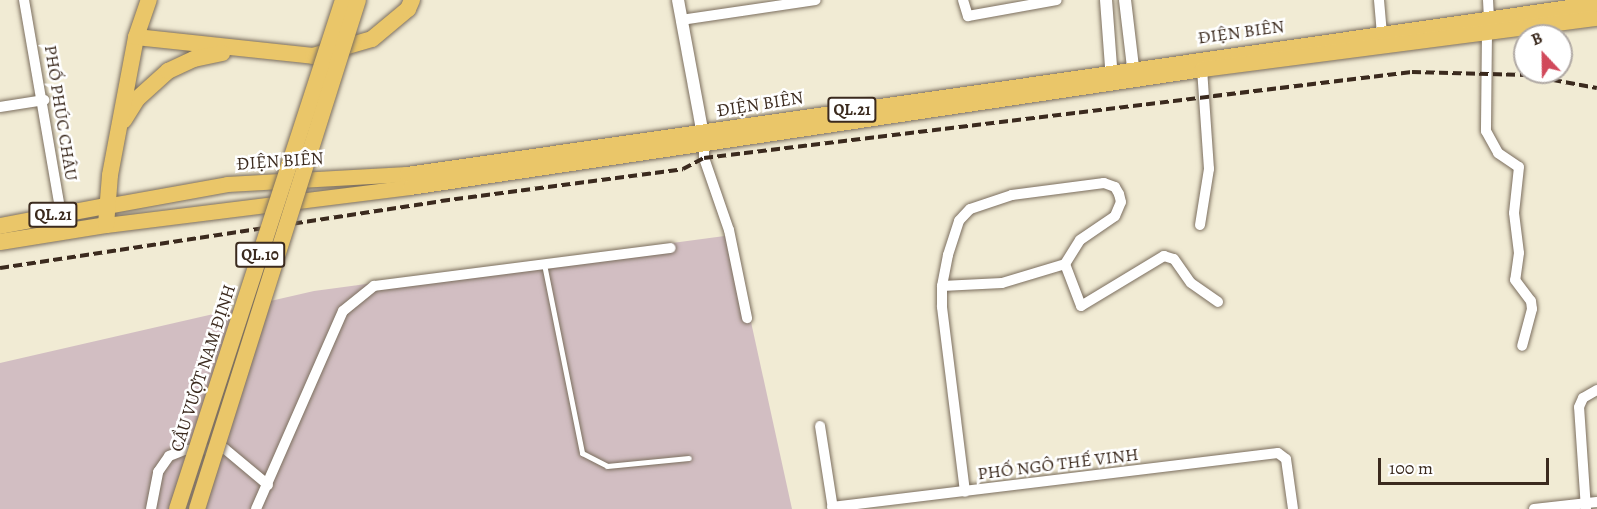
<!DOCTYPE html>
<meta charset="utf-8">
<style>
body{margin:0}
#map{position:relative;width:1597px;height:509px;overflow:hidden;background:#f1ebd4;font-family:Alegreya,serif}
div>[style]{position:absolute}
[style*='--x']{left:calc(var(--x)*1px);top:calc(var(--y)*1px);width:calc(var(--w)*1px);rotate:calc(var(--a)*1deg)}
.industrial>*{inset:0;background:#d2bec2}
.roads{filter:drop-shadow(0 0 2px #7b6e5e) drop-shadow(0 0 2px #7b6e5e)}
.service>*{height:5px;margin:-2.5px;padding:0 2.5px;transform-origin:2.5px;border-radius:2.5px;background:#fff}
.minor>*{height:10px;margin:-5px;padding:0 5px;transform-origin:5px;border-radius:5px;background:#fff}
.tertiary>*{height:12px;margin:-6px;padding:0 6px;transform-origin:6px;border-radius:6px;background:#fff}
.primary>*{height:15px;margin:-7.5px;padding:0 7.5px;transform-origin:7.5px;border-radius:7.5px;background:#eac669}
.trunk>*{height:16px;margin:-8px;padding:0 8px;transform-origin:8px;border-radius:8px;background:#eac669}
.rail>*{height:4px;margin-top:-2px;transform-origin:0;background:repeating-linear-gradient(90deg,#3b2a1e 0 9px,transparent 0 13.5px)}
.bridges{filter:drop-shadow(0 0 2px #7b6e5e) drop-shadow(0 0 2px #7b6e5e)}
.trunk-bridge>*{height:16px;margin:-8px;padding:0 8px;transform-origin:8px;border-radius:8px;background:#eac669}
span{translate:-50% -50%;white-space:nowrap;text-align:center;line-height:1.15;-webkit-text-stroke:5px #fff;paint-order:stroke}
.shield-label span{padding:2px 4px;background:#fff;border:2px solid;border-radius:4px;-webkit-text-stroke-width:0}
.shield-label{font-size:16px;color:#3b2a1e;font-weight:700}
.street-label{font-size:18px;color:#3b2a1e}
.north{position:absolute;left:1513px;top:24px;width:60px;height:60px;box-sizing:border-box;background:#fff;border:2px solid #b1aaa5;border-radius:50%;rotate:338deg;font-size:16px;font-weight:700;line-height:24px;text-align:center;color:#3b2a1e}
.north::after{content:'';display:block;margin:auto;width:21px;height:27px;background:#d1495b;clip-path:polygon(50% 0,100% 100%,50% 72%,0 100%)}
.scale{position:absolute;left:1378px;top:458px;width:171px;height:27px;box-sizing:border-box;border:3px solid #3b2a1e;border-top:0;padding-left:8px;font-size:18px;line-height:21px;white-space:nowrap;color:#3b2a1e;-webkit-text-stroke:4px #fff;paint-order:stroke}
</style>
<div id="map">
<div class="industrial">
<i style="clip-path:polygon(732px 235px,792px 509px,0 509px,0 363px,314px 291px)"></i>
</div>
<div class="roads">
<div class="service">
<i style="--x:544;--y:264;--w:193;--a:78.6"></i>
<i style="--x:582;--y:453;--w:28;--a:27"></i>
<i style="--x:607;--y:466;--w:82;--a:-5.6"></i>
</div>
<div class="minor">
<i style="--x:24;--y:0;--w:222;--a:80.2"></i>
<i style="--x:963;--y:0;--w:17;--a:73"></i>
<i style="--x:968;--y:16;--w:90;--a:-10.2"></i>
<i style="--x:1379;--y:0;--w:32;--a:85"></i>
<i style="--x:1488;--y:0;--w:18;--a:87"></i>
<i style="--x:681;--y:20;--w:136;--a:-8.4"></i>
<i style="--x:1487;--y:31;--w:100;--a:90.6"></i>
<i style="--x:1486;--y:131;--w:25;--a:61"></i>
<i style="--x:1498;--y:153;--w:25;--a:34"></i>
<i style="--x:1519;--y:167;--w:46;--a:96.2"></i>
<i style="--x:1514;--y:213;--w:40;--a:82.9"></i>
<i style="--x:1519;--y:253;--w:27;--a:98"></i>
<i style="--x:1515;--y:280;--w:26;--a:53"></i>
<i style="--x:1531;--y:301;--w:8;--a:83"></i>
<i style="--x:1532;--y:309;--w:38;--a:105"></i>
<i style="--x:0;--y:107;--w:45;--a:-9"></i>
<i style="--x:704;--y:144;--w:14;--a:90"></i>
<i style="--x:704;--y:158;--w:76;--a:70.9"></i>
<i style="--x:729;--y:230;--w:90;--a:78.4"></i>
<i style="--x:1200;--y:225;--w:57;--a:-80.9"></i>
<i style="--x:1209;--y:169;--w:100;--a:-94"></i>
<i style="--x:1065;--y:264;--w:45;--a:69.1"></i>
<i style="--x:1081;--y:306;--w:97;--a:-31.1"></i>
<i style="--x:1164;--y:256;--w:10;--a:17"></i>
<i style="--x:1174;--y:259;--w:29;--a:55"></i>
<i style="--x:1191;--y:283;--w:33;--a:35"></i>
<i style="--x:942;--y:286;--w:60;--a:-2.9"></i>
<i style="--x:1002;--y:283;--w:66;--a:-16.8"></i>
<i style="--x:1065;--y:264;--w:28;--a:-58"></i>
<i style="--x:1080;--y:240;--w:42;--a:-34.4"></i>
<i style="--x:1115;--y:216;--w:15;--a:-67"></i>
<i style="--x:1121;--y:202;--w:8;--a:-104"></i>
<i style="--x:1119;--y:194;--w:8;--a:-120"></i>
<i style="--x:1115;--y:187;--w:12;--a:-160"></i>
<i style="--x:1104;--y:183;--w:93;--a:172.6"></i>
<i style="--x:1012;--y:195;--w:44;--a:161.6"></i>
<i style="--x:970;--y:209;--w:16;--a:133"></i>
<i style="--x:959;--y:221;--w:36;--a:108"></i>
<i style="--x:948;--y:255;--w:32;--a:101"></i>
<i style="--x:942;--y:286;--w:21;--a:90"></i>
<i style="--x:942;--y:307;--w:186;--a:82.9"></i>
<i style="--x:820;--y:426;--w:84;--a:81.1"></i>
<i style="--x:832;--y:507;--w:449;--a:-6.9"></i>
<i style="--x:1278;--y:453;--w:10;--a:37"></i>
<i style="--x:1286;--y:459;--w:50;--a:82"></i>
<i style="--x:151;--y:509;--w:38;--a:-79"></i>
<i style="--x:158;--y:472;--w:19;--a:-55"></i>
<i style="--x:169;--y:456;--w:17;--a:-21"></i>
<i style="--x:185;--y:450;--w:40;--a:-1.4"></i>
<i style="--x:225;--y:449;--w:56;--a:39.9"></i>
<i style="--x:256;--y:509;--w:216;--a:-66.3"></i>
<i style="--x:343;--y:311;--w:40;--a:-39"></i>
<i style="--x:374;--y:286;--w:299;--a:-7.3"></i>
<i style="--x:1534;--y:509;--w:63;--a:-6.3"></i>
<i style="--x:1586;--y:509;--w:102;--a:-93.9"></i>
<i style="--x:1579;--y:407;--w:10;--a:-66"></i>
<i style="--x:1583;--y:398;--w:16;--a:-30"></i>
</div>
<div class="tertiary">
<i style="--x:678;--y:0;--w:142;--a:79.5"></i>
<i style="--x:1106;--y:0;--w:80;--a:85.7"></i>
<i style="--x:1125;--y:0;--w:77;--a:83.2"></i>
</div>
<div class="primary">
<i style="--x:106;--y:206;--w:123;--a:-10.3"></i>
<i style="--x:227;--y:184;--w:180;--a:-3.2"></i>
<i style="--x:407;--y:174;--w:1202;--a:-8.18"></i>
<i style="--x:106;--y:225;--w:306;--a:-7.1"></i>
<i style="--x:410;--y:187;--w:801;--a:-8.47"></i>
<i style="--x:1202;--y:69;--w:398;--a:-7.4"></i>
</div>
<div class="trunk">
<i style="--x:136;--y:37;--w:178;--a:6.1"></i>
<i style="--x:313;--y:56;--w:61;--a:-16.1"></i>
<i style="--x:372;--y:39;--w:47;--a:-39.8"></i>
<i style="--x:408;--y:9;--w:10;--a:-66"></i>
<i style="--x:124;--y:120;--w:25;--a:-58"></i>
<i style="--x:137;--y:99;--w:42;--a:-42.1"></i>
<i style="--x:168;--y:71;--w:29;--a:-25"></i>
<i style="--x:194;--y:59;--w:29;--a:-12"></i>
<i style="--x:0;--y:226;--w:108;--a:-10.7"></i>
<i style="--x:0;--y:242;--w:107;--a:-9.1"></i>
<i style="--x:106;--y:225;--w:50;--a:-85.4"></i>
<i style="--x:110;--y:175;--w:140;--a:-79.3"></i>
<i style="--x:136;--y:37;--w:39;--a:-71"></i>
</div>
</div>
<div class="rail">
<i style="--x:0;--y:268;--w:446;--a:-8.6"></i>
<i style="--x:441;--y:201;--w:244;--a:-7.5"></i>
<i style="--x:683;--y:169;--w:24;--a:-28"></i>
<i style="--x:704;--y:158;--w:713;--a:-6.93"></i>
<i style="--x:1412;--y:72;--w:114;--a:1.5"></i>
<i style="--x:1526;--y:75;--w:72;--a:10.4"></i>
</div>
<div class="bridges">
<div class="trunk-bridge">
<i style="--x:177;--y:509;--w:535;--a:-71.94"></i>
<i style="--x:197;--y:509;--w:534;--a:-72.45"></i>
</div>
</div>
<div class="shield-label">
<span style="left:852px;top:110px">QL.21</span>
<span style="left:53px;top:215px">QL.21</span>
<span style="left:260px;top:255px">QL.10</span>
</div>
<div class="street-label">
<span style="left:1241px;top:32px;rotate:-8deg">ĐIỆN BIÊN</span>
<span style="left:760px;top:104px;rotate:-9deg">ĐIỆN BIÊN</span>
<span style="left:61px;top:113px;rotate:81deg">PHỐ PHÚC CHÂU</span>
<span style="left:280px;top:161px;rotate:-4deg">ĐIỆN BIÊN</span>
<span style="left:203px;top:368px;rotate:-72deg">CẦU VƯỢT NAM ĐỊNH</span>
<span style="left:1058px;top:464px;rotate:-7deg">PHỐ NGÔ THẾ VINH</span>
</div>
<div class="north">B</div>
<div class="scale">100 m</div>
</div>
